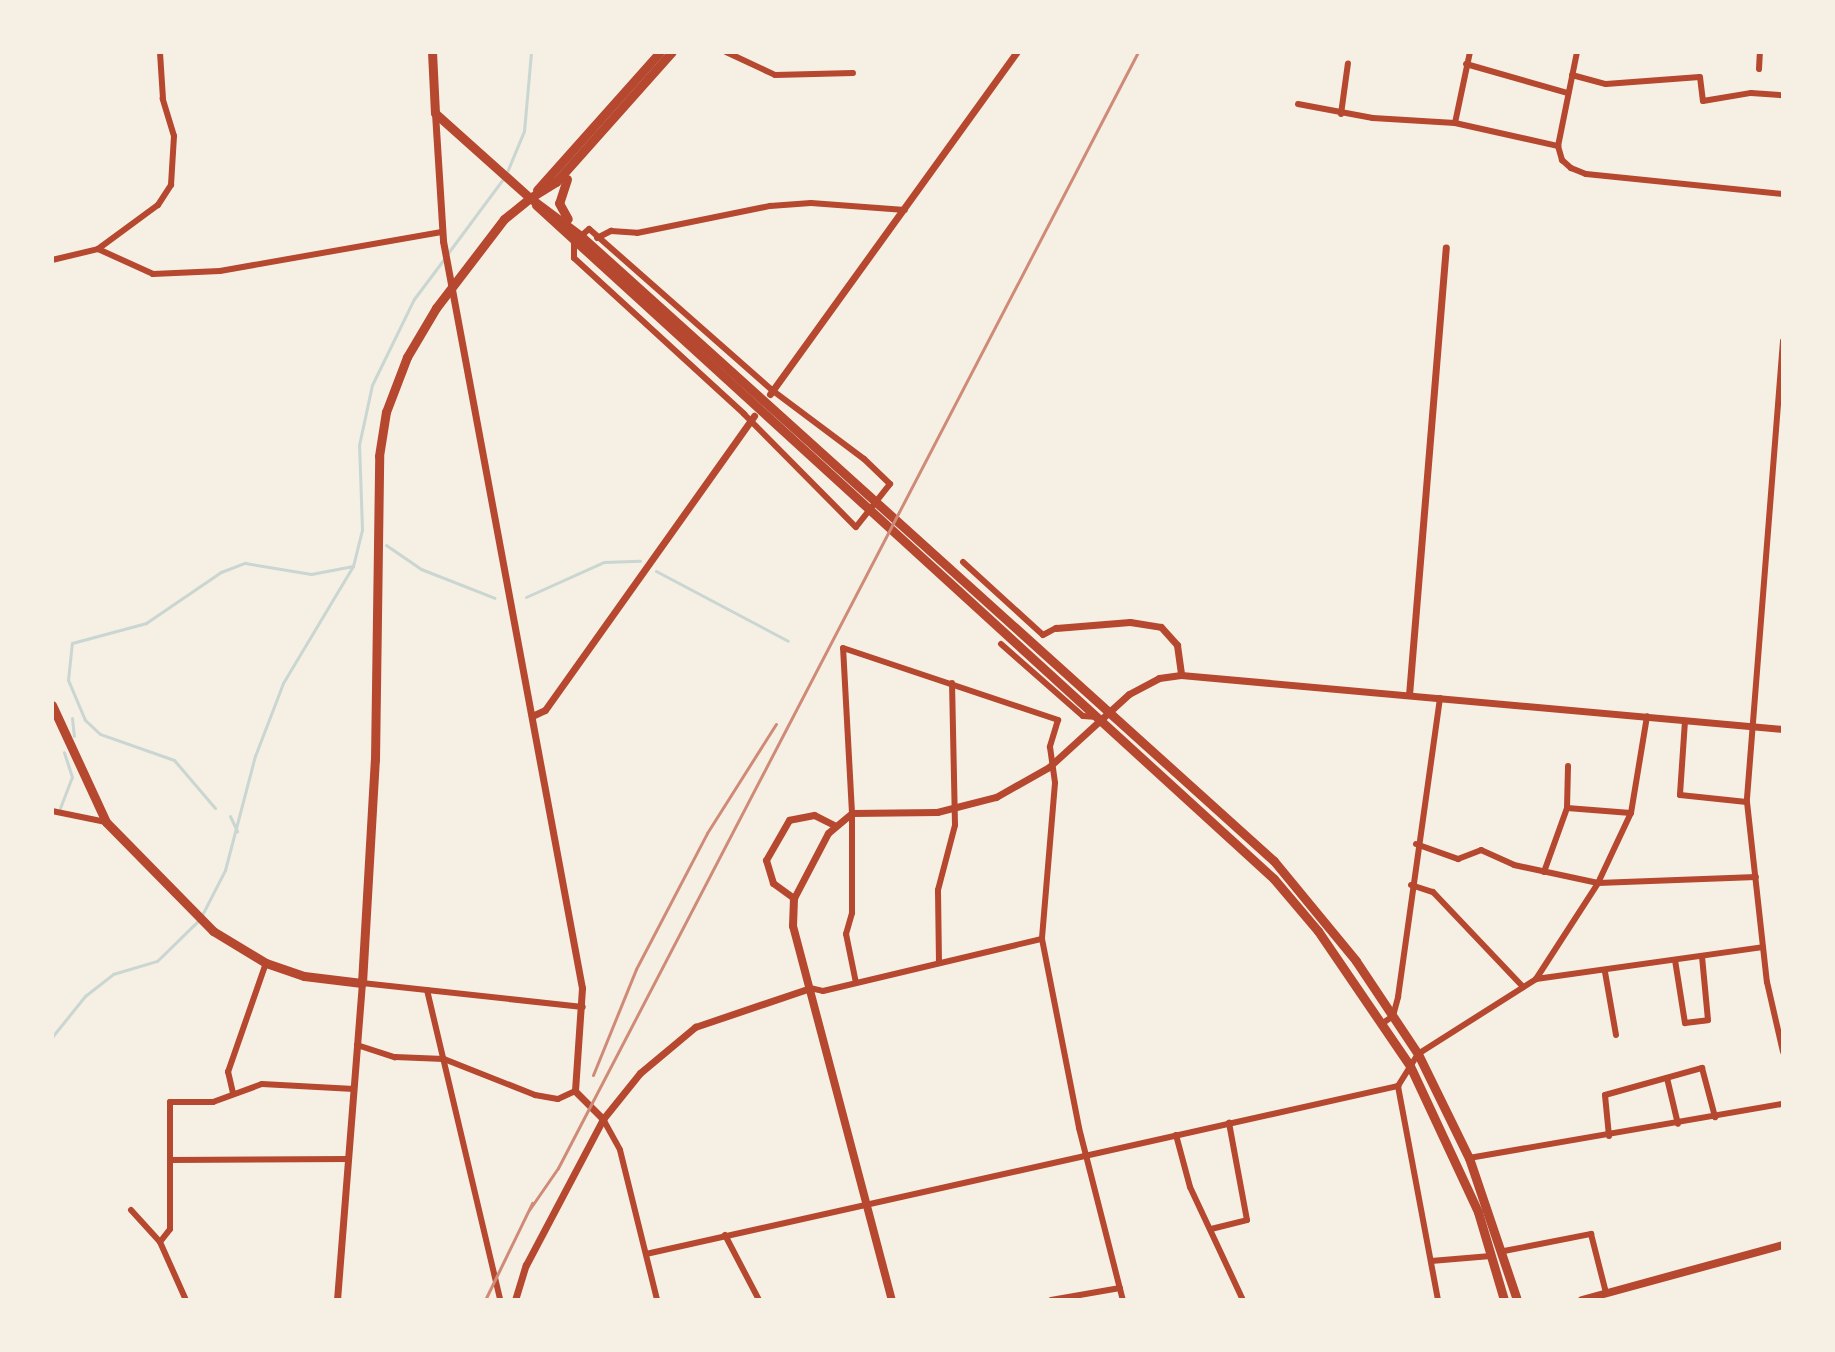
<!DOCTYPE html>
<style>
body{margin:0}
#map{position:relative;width:1835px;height:1352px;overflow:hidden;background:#f6efe4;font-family:"Varela Round",sans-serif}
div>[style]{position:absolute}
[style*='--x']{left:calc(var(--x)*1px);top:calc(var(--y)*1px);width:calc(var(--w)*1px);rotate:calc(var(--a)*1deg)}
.stream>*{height:3px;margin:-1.5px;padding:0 1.5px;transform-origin:1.5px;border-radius:1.5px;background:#c9d6d2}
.minor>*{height:6px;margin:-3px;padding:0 3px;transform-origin:3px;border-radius:3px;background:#b5482f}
.tertiary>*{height:7px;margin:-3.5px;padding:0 3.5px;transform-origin:3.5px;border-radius:3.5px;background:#b5482f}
.secondary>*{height:8px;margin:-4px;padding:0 4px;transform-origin:4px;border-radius:4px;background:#b5482f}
.primary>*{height:9px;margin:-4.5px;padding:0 4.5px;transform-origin:4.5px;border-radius:4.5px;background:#b5482f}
.trunk>*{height:9px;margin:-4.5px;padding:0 4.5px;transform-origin:4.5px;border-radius:4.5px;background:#b5482f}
.rail>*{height:3px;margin:-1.5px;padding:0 1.5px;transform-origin:1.5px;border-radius:1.5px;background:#cf8b77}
span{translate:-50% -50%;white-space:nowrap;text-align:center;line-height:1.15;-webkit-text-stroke:6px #f6efe4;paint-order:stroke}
.frame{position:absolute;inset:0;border:54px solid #f6efe4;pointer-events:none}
</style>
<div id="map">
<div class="stream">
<i style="--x:507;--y:172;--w:44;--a:-67.5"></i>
<i style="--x:524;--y:131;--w:79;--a:-84.9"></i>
<i style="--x:448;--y:253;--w:92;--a:-53.4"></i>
<i style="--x:386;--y:545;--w:42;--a:34.4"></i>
<i style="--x:421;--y:569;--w:79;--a:21.4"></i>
<i style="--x:656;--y:571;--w:149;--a:27.9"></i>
<i style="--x:526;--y:597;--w:85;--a:-24.2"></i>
<i style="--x:604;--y:562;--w:36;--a:-2"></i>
<i style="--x:72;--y:718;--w:18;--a:84"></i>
<i style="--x:60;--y:808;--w:33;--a:-69"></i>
<i style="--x:72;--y:777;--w:26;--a:-108"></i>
<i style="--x:215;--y:808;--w:63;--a:-130.5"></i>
<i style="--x:174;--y:760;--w:78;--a:-160.6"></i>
<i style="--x:100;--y:734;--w:21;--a:-137"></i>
<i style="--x:85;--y:720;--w:43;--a:-113"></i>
<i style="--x:68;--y:680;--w:37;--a:-84"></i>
<i style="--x:72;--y:643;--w:77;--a:-15.1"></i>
<i style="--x:146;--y:623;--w:91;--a:-34.2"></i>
<i style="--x:221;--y:572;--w:26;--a:-21"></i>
<i style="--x:245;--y:563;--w:67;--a:9.5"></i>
<i style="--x:311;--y:574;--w:43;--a:-10.8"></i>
<i style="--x:230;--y:816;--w:17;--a:65"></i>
<i style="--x:202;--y:915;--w:51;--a:-62.9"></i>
<i style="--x:225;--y:870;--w:118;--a:-75.3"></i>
<i style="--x:255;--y:756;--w:78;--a:-69"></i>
<i style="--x:283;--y:683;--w:136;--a:-59.1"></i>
<i style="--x:353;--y:566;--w:38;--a:-76"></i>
<i style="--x:362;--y:529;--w:84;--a:-92"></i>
<i style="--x:359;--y:445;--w:61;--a:-77.8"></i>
<i style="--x:372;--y:385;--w:96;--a:-64"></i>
<i style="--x:414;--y:299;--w:50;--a:-53.1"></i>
<i style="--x:52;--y:1037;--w:53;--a:-51.2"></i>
<i style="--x:85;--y:996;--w:36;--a:-38"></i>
<i style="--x:113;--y:974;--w:46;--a:-16.5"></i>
<i style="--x:157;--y:961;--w:57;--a:-44.3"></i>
</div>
<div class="minor">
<i style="--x:726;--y:52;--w:54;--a:25.1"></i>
<i style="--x:775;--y:75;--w:78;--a:-1.5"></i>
<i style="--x:1577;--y:52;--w:96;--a:101.4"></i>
<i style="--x:1558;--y:146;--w:15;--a:74"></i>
<i style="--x:1562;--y:160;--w:12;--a:42"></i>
<i style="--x:1571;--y:168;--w:16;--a:22"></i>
<i style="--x:1586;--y:174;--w:198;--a:5.8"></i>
<i style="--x:1466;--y:64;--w:106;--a:15.9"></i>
<i style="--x:1759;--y:69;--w:17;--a:-87"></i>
<i style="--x:1572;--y:75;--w:35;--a:15"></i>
<i style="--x:1606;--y:84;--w:94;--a:-4.3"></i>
<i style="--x:1700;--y:77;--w:24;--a:83"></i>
<i style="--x:1703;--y:101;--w:49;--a:-9.5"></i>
<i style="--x:1751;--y:93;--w:32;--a:4"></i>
<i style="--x:1298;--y:104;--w:76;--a:10.6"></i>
<i style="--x:1373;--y:118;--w:82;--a:3.5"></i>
<i style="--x:1455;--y:123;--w:106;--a:12.6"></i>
<i style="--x:1341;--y:114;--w:51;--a:-82.2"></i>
<i style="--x:1455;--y:123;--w:73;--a:-78.1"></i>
<i style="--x:597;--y:238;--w:16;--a:-27"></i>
<i style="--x:611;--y:231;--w:26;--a:4"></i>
<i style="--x:637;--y:233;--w:136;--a:-11.5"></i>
<i style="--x:770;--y:206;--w:41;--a:-4.2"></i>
<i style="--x:811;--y:203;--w:94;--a:4.3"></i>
<i style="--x:574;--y:242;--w:16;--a:90"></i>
<i style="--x:574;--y:258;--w:231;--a:42.5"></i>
<i style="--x:744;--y:414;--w:159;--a:45.3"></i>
<i style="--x:856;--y:527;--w:55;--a:-51.7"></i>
<i style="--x:890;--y:484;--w:36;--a:-136"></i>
<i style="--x:864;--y:459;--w:114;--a:-143.2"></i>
<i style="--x:773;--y:391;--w:245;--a:-138.6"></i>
<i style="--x:589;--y:229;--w:11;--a:139"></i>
<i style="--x:98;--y:249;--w:74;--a:-36.3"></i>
<i style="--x:158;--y:205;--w:24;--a:-57"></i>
<i style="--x:171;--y:185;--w:49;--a:-86.5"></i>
<i style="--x:174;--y:136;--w:39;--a:-107"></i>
<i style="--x:163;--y:99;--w:47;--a:-93.7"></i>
<i style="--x:52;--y:260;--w:47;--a:-13.4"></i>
<i style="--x:98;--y:249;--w:60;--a:24.4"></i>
<i style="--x:153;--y:274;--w:67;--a:-2.6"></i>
<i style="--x:220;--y:271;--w:225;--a:-10"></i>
<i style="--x:1783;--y:341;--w:462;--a:94.5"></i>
<i style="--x:1747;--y:802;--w:181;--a:83.7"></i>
<i style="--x:1767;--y:982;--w:72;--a:77.1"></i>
<i style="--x:963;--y:562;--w:108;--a:42.4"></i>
<i style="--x:1043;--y:635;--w:15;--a:-28"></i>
<i style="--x:1001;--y:644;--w:109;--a:41.3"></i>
<i style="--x:1083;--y:716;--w:14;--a:4"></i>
<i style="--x:1685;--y:721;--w:74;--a:93.9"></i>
<i style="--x:1680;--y:795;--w:67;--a:6"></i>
<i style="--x:1567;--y:808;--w:42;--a:-88.6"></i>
<i style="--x:52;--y:811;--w:55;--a:11.5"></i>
<i style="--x:1416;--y:844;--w:45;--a:19.7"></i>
<i style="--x:1458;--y:859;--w:25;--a:-21"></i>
<i style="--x:1481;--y:850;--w:36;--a:24"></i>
<i style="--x:1514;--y:865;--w:86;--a:12.1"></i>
<i style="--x:1598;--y:883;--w:158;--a:-2.2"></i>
<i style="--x:1544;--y:872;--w:68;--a:-70.2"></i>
<i style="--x:1567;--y:808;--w:64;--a:4.5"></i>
<i style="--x:1411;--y:885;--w:23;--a:18"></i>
<i style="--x:1433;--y:892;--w:131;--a:46.5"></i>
<i style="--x:1675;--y:960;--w:64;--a:81"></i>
<i style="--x:1685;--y:1023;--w:23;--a:-7"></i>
<i style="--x:1708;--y:1020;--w:64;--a:-95.4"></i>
<i style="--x:939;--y:963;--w:73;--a:-90.8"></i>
<i style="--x:938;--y:890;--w:67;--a:-75.3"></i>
<i style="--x:955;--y:825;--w:142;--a:-91.2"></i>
<i style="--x:1605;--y:972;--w:64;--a:80.1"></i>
<i style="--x:1536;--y:979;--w:229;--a:-8"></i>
<i style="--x:362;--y:983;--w:222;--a:6.2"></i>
<i style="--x:856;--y:983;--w:50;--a:-101.5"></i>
<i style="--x:846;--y:934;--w:22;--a:-74"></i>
<i style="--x:852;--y:913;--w:100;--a:-90"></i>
<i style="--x:852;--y:813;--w:165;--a:-93.1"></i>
<i style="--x:843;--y:648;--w:227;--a:18.5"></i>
<i style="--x:1058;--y:720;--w:28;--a:107"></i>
<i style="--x:1050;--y:747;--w:36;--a:82"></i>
<i style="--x:1055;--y:783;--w:157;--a:94.8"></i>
<i style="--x:1042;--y:939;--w:193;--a:78.9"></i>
<i style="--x:1079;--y:1128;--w:178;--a:75.7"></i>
<i style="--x:810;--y:988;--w:13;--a:13"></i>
<i style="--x:823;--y:991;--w:225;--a:-13.4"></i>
<i style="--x:427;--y:990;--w:318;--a:76.7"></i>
<i style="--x:1383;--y:1023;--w:12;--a:-35"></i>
<i style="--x:1393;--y:1016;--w:20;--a:-75"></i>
<i style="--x:1398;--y:997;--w:302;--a:-82"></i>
<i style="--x:357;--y:1045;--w:40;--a:18"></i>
<i style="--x:395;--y:1057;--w:49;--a:2.3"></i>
<i style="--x:444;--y:1059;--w:98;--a:21.6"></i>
<i style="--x:535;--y:1095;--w:23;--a:10"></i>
<i style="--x:558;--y:1099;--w:19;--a:-25"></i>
<i style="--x:1667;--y:1078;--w:47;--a:76.6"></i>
<i style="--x:233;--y:1093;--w:22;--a:-103"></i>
<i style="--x:228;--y:1072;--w:115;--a:-70.8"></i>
<i style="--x:603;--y:1119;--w:35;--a:61"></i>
<i style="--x:620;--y:1150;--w:154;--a:76.1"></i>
<i style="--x:1176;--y:1135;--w:54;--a:74.9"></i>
<i style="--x:1190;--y:1187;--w:125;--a:64.9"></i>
<i style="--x:1609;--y:1136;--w:41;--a:-95.6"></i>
<i style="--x:1605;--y:1095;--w:101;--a:-15.6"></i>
<i style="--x:1702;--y:1068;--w:51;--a:75.1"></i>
<i style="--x:1469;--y:1158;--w:319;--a:-9.8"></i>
<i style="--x:170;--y:1160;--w:179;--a:-0.3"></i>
<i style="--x:131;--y:1210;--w:43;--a:47.8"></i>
<i style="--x:160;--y:1242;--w:64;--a:65.9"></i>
<i style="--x:1211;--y:1229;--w:37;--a:-14"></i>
<i style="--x:1247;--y:1220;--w:99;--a:-100.5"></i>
<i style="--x:725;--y:1235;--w:73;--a:62.4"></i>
<i style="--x:160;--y:1242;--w:16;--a:-52"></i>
<i style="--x:170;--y:1229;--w:127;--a:-90"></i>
<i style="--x:170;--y:1102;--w:43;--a:0"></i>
<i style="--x:213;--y:1102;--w:52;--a:-20.2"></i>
<i style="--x:262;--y:1084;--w:92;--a:3.1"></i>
<i style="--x:1504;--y:1251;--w:89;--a:-11.1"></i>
<i style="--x:1591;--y:1234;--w:61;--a:75.7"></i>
<i style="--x:646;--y:1254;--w:771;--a:-12.59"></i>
<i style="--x:1431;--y:1261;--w:60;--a:-4.8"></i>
<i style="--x:1051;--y:1300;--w:70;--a:-9.9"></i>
<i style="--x:1438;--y:1300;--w:218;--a:-100.6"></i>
<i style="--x:1398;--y:1086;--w:38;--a:-58"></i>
<i style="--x:1418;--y:1054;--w:140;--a:-32.4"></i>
<i style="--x:1536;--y:979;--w:114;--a:-57.1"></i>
<i style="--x:1598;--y:883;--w:77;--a:-64.8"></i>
<i style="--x:1631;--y:813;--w:98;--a:-80.6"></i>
</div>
<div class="tertiary">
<i style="--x:435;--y:113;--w:128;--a:86.4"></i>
<i style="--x:443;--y:241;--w:760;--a:79.46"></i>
<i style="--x:582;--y:988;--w:103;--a:93.9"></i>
<i style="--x:575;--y:1091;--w:40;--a:45"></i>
<i style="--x:770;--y:394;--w:422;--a:-54.2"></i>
<i style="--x:1056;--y:628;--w:74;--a:-4.6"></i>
<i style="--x:1130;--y:622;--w:31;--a:9"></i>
<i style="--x:1161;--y:627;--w:24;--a:48"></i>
<i style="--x:1177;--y:645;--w:30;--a:82"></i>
<i style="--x:1409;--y:695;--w:449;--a:-85.3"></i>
<i style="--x:532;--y:716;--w:14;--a:-25"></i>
<i style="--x:545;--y:710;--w:361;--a:-54.6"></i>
<i style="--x:834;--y:825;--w:22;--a:-153"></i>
<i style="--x:814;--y:815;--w:25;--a:169"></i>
<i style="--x:789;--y:820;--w:46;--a:119.9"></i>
<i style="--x:766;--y:860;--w:24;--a:73"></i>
<i style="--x:773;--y:883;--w:26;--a:36"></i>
<i style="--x:794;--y:898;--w:73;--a:-62.4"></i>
<i style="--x:828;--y:833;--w:31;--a:-40"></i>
<i style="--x:852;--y:813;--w:85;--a:-0.7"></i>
<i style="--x:937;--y:812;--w:61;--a:-14.3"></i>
<i style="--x:996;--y:797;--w:61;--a:-29.5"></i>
<i style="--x:1049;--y:767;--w:108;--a:-42.4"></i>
<i style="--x:1129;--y:694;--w:34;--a:-28"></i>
<i style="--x:1159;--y:678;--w:22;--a:-8"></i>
<i style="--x:1181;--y:675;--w:604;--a:5.13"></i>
<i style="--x:337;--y:1300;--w:318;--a:-85.5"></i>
<i style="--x:515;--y:1300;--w:37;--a:-73"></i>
<i style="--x:526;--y:1265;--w:165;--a:-62.2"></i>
<i style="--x:603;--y:1119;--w:59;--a:-51.2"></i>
<i style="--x:640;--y:1073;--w:72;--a:-39.9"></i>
<i style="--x:695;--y:1027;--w:121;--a:-18.7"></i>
</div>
<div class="secondary">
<i style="--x:794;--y:898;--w:28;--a:92"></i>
<i style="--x:793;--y:926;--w:387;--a:75.2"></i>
<i style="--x:1582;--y:1300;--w:208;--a:-15.3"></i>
</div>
<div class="primary">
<i style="--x:52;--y:705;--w:129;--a:65.2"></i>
<i style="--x:106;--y:822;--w:153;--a:45.5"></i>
<i style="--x:213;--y:931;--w:62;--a:31.1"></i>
<i style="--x:266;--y:963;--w:40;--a:18.9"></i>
<i style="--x:304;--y:976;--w:58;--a:6.9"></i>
<i style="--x:362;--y:983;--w:223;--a:-86.7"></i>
<i style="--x:375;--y:760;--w:304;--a:-89.2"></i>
<i style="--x:379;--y:456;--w:45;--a:-81"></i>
<i style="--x:386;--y:412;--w:59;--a:-69.1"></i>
<i style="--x:407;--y:357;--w:57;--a:-59.4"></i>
<i style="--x:436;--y:308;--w:112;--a:-52.6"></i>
<i style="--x:504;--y:219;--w:33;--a:-39"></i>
<i style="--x:530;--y:198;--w:127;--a:-138.2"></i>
<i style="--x:435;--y:113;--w:61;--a:-92.8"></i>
</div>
<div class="trunk">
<i style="--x:567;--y:179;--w:25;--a:108"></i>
<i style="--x:559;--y:203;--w:18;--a:61"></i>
<i style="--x:537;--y:190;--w:185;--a:-48.3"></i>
<i style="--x:530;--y:198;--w:64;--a:36.7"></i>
<i style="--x:581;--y:236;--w:933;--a:42.05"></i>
<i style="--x:1274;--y:861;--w:129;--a:50.6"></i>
<i style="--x:1356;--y:961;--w:112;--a:56.3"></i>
<i style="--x:1418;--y:1054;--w:116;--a:63.9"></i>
<i style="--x:1469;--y:1158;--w:150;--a:71.3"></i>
<i style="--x:530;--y:198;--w:31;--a:-32"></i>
<i style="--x:556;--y:182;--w:174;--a:-48.3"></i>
<i style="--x:536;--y:205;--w:999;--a:42.4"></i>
<i style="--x:1274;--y:879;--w:68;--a:49.8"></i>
<i style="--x:1318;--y:931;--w:163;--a:55.7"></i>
<i style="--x:1410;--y:1066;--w:161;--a:65"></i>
<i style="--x:1478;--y:1212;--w:92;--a:73.5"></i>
</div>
<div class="rail">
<i style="--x:593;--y:1075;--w:114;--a:-67.9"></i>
<i style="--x:636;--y:969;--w:153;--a:-62.4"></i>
<i style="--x:707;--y:833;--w:129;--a:-57.7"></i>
<i style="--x:529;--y:1210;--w:51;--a:-55.4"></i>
<i style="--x:558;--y:1168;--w:1258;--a:-62.54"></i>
<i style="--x:485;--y:1300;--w:108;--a:-64.1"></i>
</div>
<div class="frame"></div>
</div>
